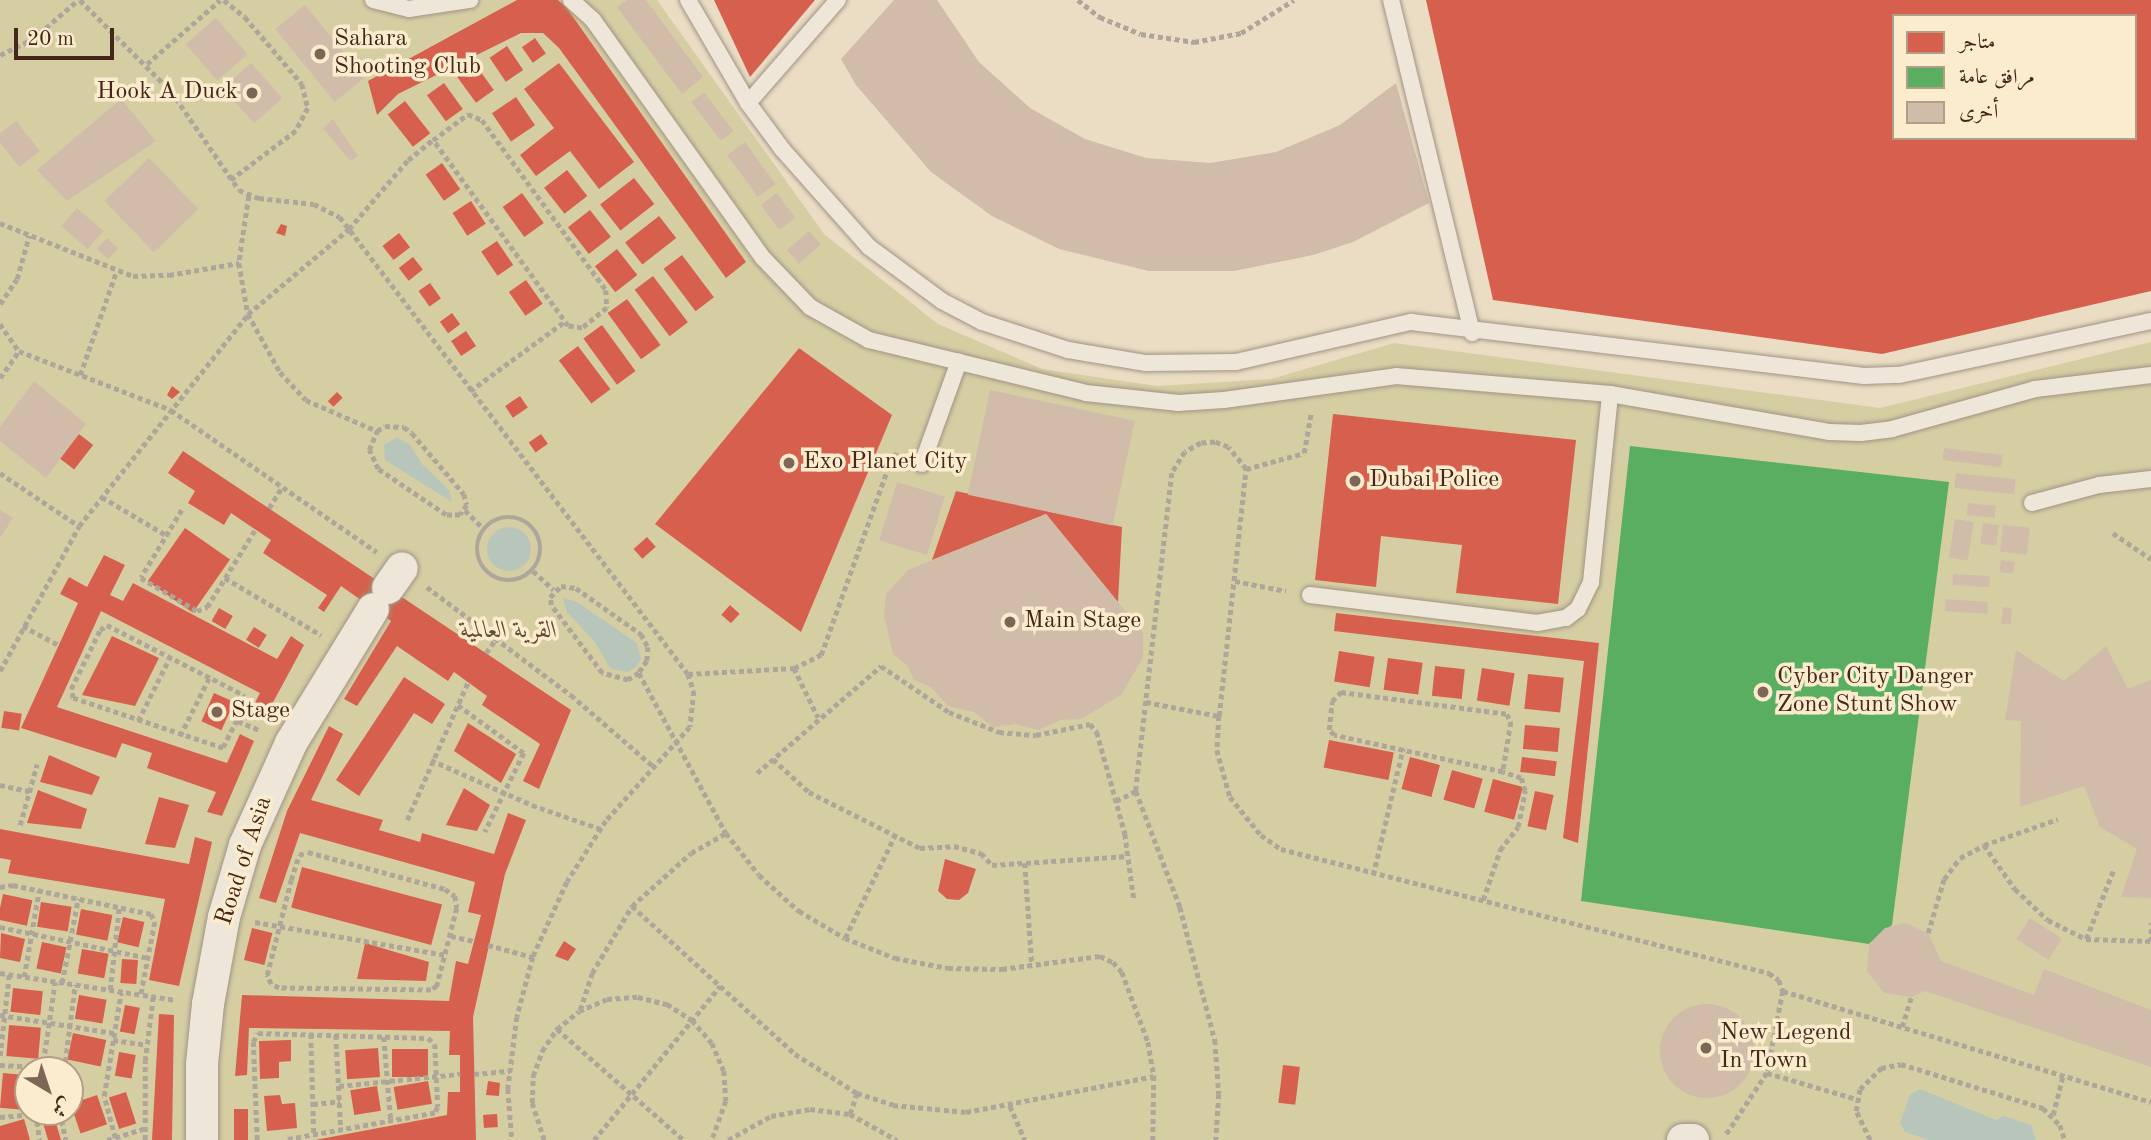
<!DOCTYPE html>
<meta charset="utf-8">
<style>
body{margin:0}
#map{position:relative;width:2151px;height:1140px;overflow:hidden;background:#ebddc4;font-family:"Old Standard TT",Amiri,serif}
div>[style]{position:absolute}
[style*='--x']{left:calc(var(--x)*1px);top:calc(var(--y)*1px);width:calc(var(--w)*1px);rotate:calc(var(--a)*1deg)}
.green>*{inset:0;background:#d6cea3}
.water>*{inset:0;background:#b8c5ba}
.round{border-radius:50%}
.shops>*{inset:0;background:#d6604d;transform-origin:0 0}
.public>*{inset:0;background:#5aae61}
.building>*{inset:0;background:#d0bca8;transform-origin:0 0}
.path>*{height:4.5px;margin-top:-2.25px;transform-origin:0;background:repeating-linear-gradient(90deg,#afa69b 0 5px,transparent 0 8.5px)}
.path>.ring{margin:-2.25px;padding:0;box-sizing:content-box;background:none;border:4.5px solid #afa69b;border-radius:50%}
.roads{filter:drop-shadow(0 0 2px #a09484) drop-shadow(0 0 2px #a09484)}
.lane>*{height:16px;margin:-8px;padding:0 8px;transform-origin:8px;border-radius:8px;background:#ede6d9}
.street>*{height:32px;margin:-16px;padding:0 16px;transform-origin:16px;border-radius:16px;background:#ede6d9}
.dots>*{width:19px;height:19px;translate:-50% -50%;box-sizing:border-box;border:4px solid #fcecce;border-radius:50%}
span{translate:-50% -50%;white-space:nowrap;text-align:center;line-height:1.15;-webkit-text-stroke:7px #fcecce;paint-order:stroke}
.poi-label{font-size:24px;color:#44261a}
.left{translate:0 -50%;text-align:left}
.right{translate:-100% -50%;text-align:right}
.park-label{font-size:24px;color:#644d36;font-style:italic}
.street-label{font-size:24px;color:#44261a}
.legend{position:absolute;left:1892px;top:14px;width:245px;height:126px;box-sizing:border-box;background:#fcecce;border:2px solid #b29d86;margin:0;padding:9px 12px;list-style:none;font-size:21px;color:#44261a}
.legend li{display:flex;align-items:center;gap:14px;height:35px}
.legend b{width:35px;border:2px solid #b29d86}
.north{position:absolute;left:14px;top:1056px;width:70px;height:70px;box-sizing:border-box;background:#fcecce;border:2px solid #b29d86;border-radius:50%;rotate:141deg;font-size:19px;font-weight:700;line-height:28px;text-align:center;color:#44261a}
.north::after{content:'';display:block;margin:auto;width:24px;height:32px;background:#7e6656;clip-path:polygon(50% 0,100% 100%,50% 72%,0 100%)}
.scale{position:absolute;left:14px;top:28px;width:100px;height:32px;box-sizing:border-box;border:4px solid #44261a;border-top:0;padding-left:9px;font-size:21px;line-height:24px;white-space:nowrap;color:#44261a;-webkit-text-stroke:5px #fcecce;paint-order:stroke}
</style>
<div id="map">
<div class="green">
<i style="clip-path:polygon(evenodd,0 0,657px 0,824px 234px,938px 324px,1042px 369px,1157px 386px,1271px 379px,1394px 343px,1880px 408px,2151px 342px,2151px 1140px,0 1140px,0 0,28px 1070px,70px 1070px,70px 1112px,28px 1112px,28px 1070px)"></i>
</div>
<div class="water">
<i style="clip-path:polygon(397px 437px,410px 445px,422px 464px,449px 490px,452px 502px,385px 460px,384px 445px)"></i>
<i class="round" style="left:487px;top:527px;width:44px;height:44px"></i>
<i style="clip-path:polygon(563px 598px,577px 602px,637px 643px,641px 659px,636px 667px,628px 672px,611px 669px,594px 641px,567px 612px)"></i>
<i style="clip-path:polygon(1920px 1089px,1996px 1120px,2004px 1116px,2031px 1125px,2036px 1140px,1929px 1140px,1905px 1132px,1900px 1123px,1910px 1095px)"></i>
</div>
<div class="shops">
<i style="clip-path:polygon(517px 0,558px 0,566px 7px,746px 262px,726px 278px,559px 48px,543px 33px,521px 33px,398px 94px,377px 115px,368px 81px)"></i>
<i style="clip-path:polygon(714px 0,815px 0,750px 77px)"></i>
<i style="clip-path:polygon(evenodd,1426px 0,2151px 0,2151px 291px,1882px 354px,1493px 300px,1426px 0,1894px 16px,2135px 16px,2135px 138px,1894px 138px,1894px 16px)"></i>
<i style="left:535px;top:38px;width:19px;height:16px;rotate:55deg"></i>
<i style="left:507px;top:46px;width:29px;height:21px;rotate:56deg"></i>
<i style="clip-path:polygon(559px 63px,634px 162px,599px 189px,570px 151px,536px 176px,520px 155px,554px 128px,524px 89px)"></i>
<i style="left:475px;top:64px;width:32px;height:22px;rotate:54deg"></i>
<i style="left:444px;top:83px;width:32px;height:21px;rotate:54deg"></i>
<i style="left:516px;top:97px;width:34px;height:29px;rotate:56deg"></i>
<i style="left:405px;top:101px;width:41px;height:22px;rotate:52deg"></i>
<i style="left:442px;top:163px;width:32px;height:20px;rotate:55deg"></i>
<i style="left:567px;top:170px;width:33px;height:29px;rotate:52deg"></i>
<i style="left:634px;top:178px;width:33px;height:43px;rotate:52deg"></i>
<i style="left:522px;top:193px;width:37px;height:24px;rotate:54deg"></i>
<i style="left:471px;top:201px;width:27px;height:22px;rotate:57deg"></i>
<i style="left:590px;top:210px;width:34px;height:28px;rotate:52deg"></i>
<i style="left:659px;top:216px;width:28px;height:43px;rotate:52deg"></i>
<i style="clip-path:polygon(281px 224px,287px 226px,285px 236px,276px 233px)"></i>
<i style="left:399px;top:233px;width:18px;height:21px;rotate:52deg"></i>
<i style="left:497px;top:241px;width:29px;height:19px;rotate:56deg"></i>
<i style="left:617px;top:249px;width:33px;height:28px;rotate:52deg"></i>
<i style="left:682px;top:255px;width:53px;height:23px;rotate:53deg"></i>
<i style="left:413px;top:257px;width:16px;height:18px;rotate:52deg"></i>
<i style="left:653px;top:276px;width:58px;height:23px;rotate:53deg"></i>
<i style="left:526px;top:280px;width:29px;height:21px;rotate:55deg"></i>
<i style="left:430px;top:283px;width:19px;height:14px;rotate:55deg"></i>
<i style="left:627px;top:299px;width:57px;height:24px;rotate:54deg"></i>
<i style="left:452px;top:313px;width:14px;height:15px;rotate:54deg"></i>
<i style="left:602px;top:325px;width:57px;height:23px;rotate:54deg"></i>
<i style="left:466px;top:331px;width:18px;height:18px;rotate:56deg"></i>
<i style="left:578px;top:346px;width:54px;height:24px;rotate:53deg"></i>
<i style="clip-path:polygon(799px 348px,892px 415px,801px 632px,655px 524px)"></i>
<i style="clip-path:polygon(172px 386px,180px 392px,172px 399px,167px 395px)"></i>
<i style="left:337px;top:392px;width:8px;height:13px;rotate:45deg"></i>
<i style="left:520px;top:396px;width:14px;height:18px;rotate:56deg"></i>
<i style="clip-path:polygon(1333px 414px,1576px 440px,1558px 604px,1456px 593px,1462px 545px,1381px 536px,1376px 587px,1315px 580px)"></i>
<i style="left:79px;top:434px;width:18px;height:31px;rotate:38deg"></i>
<i style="left:541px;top:434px;width:12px;height:15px;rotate:55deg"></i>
<i style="clip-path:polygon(183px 451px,571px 710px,539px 789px,523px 781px,540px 744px,482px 705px,487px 696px,454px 672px,448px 681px,397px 646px,357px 706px,344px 699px,391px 621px,341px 586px,324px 612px,318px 608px,327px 595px,263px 553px,271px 540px,231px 513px,224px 525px,188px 503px,195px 491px,168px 473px)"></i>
<i style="clip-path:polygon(956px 491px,1122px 527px,1118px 602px,1046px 514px,932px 560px)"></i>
<i style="left:185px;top:528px;width:55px;height:65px;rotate:35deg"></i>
<i style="left:647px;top:537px;width:13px;height:18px;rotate:48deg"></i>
<i style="clip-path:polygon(104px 555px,125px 565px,110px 595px,123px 601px,133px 583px,277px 659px,291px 636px,304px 645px,264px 719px,250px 712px,260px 693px,101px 611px,57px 707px,227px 763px,240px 734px,254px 741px,222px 816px,207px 812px,216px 792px,147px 768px,152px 753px,122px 743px,116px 758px,21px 728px,78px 603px,60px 594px,69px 577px,87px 587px)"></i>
<i style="left:730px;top:605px;width:13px;height:13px;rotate:42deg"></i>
<i style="left:219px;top:608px;width:16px;height:15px;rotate:30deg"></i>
<i style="clip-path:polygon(1336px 613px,1599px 643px,1578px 843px,1563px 838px,1584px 661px,1334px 631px)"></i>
<i style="left:254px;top:627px;width:15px;height:15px;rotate:32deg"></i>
<i style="clip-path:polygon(112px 636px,159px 658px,135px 706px,82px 695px)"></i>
<i style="left:1339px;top:651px;width:36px;height:31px;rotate:9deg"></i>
<i style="left:1388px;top:658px;width:35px;height:32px;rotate:8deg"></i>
<i style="left:1435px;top:666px;width:30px;height:30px;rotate:6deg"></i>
<i style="left:1482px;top:668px;width:33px;height:33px;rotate:9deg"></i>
<i style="left:1528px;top:674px;width:36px;height:35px;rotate:6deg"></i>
<i style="clip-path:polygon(404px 677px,445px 704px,432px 724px,414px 713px,359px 796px,336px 780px)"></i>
<i style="left:214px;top:693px;width:22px;height:31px;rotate:24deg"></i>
<i style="left:4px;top:711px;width:18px;height:17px;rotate:9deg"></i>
<i style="clip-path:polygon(468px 723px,516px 754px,501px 783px,454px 751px)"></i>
<i style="left:1525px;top:725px;width:35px;height:24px;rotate:5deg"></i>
<i style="clip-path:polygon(329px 726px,343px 734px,311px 800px,383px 820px,379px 830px,420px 842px,422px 833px,494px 854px,508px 813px,526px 820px,505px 874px,473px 1017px,476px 1140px,315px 1140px,447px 1115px,448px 1092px,460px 1092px,460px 1055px,449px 1055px,450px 1031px,249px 1028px,247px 1075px,235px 1076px,242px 995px,449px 1001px,456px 961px,468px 964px,481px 915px,468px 912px,475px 882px,300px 833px,276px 903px,259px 898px,287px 811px)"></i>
<i style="left:1329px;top:740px;width:66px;height:28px;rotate:11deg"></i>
<i style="clip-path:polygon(49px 755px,100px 777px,92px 795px,40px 782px)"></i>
<i style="left:1410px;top:757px;width:31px;height:33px;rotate:15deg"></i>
<i style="left:1522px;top:757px;width:35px;height:15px;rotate:7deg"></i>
<i style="left:1452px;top:770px;width:32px;height:31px;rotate:16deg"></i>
<i style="left:1493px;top:779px;width:31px;height:34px;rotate:15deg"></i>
<i style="clip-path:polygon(464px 788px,490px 805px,477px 831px,446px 825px)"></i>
<i style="clip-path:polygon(38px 790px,87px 809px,81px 829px,27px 823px)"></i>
<i style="left:1535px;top:791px;width:19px;height:36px;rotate:12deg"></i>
<i style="clip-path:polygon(159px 797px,189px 805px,175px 848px,145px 844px)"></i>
<i style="clip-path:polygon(0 829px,189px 864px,195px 837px,212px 842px,179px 986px,149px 980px,165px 899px,8px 873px,11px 860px,0 858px)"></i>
<i style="clip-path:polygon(945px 859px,976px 869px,968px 893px,959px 900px,947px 899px,938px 891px)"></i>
<i style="left:302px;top:867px;width:145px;height:42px;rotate:15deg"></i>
<i style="left:3px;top:894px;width:30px;height:26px;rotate:12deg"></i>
<i style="left:41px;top:902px;width:31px;height:25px;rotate:9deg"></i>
<i style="left:81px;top:909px;width:32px;height:26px;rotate:11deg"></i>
<i style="left:123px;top:917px;width:22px;height:26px;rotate:13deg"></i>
<i style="left:252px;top:928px;width:21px;height:33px;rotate:14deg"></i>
<i style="clip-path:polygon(1px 933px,25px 939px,20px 962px,0 958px)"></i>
<i style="clip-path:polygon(564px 941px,576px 949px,568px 961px,555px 956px)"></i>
<i style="left:42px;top:942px;width:25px;height:27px;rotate:12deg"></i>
<i style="clip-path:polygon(365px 943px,429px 962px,426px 981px,357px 979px)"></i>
<i style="left:82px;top:949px;width:27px;height:25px;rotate:10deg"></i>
<i style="left:122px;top:959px;width:16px;height:24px;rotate:4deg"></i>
<i style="left:13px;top:988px;width:30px;height:24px;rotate:6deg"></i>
<i style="left:79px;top:995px;width:28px;height:24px;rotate:10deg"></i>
<i style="left:125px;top:1005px;width:15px;height:27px;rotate:11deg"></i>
<i style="clip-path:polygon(159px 1014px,174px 1015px,172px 1140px,152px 1140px)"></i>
<i style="left:9px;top:1025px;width:32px;height:31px;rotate:5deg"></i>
<i style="left:73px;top:1033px;width:34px;height:27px;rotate:12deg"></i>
<i style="clip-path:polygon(291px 1040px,291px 1061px,279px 1062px,279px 1078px,260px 1079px,259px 1041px)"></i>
<i style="left:378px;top:1048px;width:29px;height:33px;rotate:86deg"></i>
<i style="left:392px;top:1049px;width:36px;height:28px"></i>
<i style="left:119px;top:1052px;width:17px;height:24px;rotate:10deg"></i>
<i style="left:1283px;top:1065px;width:17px;height:38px;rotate:7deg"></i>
<i style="left:3px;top:1073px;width:25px;height:35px;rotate:5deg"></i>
<i style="left:428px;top:1081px;width:23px;height:35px;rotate:80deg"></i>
<i style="clip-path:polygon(488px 1081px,500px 1083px,499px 1096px,486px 1095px)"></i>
<i style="left:377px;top:1086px;width:25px;height:27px;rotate:81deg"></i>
<i style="left:126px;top:1092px;width:33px;height:18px;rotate:72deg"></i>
<i style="left:97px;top:1095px;width:31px;height:28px;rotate:71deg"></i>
<i style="clip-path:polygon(280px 1095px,282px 1104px,295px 1103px,297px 1128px,267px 1131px,264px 1096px)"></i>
<i style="left:234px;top:1109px;width:14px;height:31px"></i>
<i style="clip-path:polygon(53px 1113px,61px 1140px,48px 1140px,41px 1116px)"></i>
<i style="left:497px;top:1114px;width:13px;height:14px;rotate:86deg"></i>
<i style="clip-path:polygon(24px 1119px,30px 1140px,0 1140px,0 1126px)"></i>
</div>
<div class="public">
<i style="clip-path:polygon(1630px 446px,1949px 482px,1892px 925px,1869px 944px,1581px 901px)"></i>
</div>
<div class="building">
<i style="clip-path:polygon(627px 0,646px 0,703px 77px,682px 94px,617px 7px)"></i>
<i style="clip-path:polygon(894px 0,937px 0,979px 62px,1030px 108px,1085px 139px,1146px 158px,1210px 163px,1276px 152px,1340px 125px,1396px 83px,1429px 203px,1353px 242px,1313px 255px,1234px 271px,1149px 271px,1059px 249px,992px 216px,931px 172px,856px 85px,841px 59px)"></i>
<i style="left:305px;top:5px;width:94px;height:38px;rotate:51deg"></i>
<i style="left:216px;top:18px;width:48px;height:40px;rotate:49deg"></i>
<i style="left:251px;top:63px;width:47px;height:38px;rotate:48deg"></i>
<i style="left:704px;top:92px;width:49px;height:16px;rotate:53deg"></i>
<i style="clip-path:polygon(121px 99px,156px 141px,67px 201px,37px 170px)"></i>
<i style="clip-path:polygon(333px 119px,358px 156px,350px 161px,323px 128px)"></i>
<i style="clip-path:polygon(16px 121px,40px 151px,19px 167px,0 142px,0 133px)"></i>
<i style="left:745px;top:142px;width:52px;height:22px;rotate:54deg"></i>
<i style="left:149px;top:158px;width:71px;height:62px;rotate:46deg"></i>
<i style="left:777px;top:193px;width:31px;height:20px;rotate:54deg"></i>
<i style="left:77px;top:208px;width:35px;height:24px;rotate:41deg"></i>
<i style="left:809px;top:231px;width:18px;height:29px;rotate:49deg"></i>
<i style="left:107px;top:238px;width:15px;height:15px;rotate:42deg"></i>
<i style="clip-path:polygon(34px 381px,86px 424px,46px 478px,0 441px,0 427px)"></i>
<i style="left:990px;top:390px;width:148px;height:107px;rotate:12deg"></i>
<i style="left:1944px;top:448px;width:59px;height:12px;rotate:7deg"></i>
<i style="left:1956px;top:473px;width:60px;height:15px;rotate:6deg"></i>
<i style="left:897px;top:482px;width:50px;height:61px;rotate:17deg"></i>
<i style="left:1968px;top:503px;width:28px;height:12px;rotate:6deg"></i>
<i style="clip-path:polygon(0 510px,13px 518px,0 538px)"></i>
<i style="clip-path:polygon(1046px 514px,1143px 633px,1143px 658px,1121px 695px,1081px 719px,1060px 720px,1038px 730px,1016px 724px,993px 727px,974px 712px,948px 706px,931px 687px,914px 680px,907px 665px,893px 654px,884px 616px,886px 594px,908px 570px)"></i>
<i style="left:1955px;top:519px;width:19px;height:39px;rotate:9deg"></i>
<i style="left:1983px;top:523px;width:16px;height:21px;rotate:7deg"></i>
<i style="left:2003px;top:525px;width:27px;height:27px;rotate:6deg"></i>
<i style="left:2001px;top:560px;width:14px;height:12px;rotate:8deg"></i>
<i style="left:1953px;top:574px;width:37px;height:11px;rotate:3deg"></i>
<i style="left:1946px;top:599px;width:42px;height:12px;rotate:4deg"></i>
<i style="clip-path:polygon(2003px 607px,2012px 608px,2011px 624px,2001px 624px)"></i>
<i style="clip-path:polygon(2106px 646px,2128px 689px,2151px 680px,2151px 898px,2121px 897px,2137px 849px,2100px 827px,2084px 786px,2020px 807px,2021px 721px,2005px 720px,2016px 650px,2064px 681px)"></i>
<i style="left:2030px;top:918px;width:38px;height:25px;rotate:33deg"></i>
<i style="clip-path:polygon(1905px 923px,1928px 933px,1941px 961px,2034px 995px,2044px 969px,2151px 1010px,2151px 1067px,1925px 991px,1911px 997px,1884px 993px,1867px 971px,1869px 944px,1885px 928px)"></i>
<i class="round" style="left:1660px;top:1004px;width:94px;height:94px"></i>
</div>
<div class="path">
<i style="--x:80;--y:0;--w:129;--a:45"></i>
<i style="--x:171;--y:91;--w:120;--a:55.5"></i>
<i style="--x:239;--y:190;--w:22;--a:22"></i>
<i style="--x:259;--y:198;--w:55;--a:6.2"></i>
<i style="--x:314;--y:204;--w:29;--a:27"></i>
<i style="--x:340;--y:217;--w:574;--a:52.71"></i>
<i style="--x:688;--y:674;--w:18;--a:71"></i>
<i style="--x:694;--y:691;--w:36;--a:96"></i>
<i style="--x:690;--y:727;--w:126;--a:131.8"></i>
<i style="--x:606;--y:821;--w:72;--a:122.6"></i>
<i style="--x:567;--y:882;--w:82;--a:114.4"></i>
<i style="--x:533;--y:957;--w:62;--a:104.9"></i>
<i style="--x:517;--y:1017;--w:73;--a:97.1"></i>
<i style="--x:508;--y:1089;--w:51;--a:85.5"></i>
<i style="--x:224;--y:0;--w:27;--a:39"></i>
<i style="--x:245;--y:17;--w:88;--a:49.6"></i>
<i style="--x:302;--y:84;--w:25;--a:76"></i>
<i style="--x:308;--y:108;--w:26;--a:118"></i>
<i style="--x:296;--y:131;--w:83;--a:142.9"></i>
<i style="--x:1078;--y:0;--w:28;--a:38"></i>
<i style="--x:1100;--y:17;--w:44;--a:22.5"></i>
<i style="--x:1141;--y:34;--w:54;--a:8.6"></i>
<i style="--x:1194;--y:42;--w:48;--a:-10.8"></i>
<i style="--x:1241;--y:33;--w:62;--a:-31.9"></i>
<i style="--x:0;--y:55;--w:37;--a:-26"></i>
<i style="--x:33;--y:39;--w:60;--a:-40.9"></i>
<i style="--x:147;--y:64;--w:97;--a:-41.2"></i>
<i style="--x:249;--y:196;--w:68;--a:98.5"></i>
<i style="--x:239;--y:263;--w:52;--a:80"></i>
<i style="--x:248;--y:314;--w:66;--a:61.1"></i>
<i style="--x:280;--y:372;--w:38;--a:47"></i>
<i style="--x:306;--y:400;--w:77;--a:23.6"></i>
<i style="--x:0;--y:223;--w:143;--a:21.7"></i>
<i style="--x:133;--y:276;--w:36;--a:-2"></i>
<i style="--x:169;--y:275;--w:71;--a:-9.7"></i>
<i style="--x:0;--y:304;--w:30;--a:-56"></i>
<i style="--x:17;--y:279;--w:45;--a:-74.4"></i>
<i style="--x:0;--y:324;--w:33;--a:55"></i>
<i style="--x:19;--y:351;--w:163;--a:21.2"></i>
<i style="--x:171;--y:410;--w:250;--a:34.6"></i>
<i style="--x:80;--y:375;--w:109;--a:-70.7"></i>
<i style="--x:0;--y:378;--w:33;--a:-55"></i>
<i style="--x:470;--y:391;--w:117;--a:-36.3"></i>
<i style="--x:385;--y:426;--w:19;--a:3"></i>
<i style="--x:404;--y:427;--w:10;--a:37"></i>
<i style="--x:412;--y:433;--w:80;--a:49.6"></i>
<i style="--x:464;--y:494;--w:11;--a:75"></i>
<i style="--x:467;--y:505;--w:12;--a:125"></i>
<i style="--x:460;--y:515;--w:14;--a:180"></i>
<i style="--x:446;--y:515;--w:82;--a:-145.9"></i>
<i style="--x:378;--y:469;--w:21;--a:-115"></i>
<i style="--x:369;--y:450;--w:21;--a:-67"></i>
<i style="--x:377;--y:431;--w:9;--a:-32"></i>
<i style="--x:1246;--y:469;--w:60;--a:-15.4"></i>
<i style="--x:1304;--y:453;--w:41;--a:-80.1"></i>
<i style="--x:0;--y:473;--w:95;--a:33.9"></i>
<i style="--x:102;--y:497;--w:74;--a:30.7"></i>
<i style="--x:269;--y:508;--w:25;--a:-58"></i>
<i style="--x:182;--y:510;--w:79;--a:121.1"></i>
<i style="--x:141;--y:578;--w:65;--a:30.5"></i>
<i style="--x:197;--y:611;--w:11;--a:-22"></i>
<i style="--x:207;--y:607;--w:91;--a:-58.1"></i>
<i style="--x:465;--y:510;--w:27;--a:45"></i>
<i class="ring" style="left:477px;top:517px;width:59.5px;height:59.5px"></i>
<i style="--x:2113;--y:533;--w:46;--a:34.4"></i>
<i style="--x:533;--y:571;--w:28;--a:42"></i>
<i style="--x:225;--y:578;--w:112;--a:30.7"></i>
<i style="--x:1235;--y:581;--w:52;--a:11.1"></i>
<i style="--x:561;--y:586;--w:15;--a:8"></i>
<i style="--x:576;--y:588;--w:80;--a:35.3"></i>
<i style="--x:641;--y:634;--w:15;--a:62"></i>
<i style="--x:648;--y:647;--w:14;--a:94"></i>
<i style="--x:647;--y:661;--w:14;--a:124"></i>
<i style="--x:639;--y:673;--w:13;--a:148"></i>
<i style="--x:628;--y:680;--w:27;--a:-165"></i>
<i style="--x:602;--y:673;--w:85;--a:-126.9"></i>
<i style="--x:551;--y:605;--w:8;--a:-97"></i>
<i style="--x:550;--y:597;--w:16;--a:-45"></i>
<i style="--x:427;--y:587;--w:180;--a:36.9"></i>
<i style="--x:571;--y:695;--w:110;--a:40.9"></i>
<i style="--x:107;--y:625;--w:154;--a:27.1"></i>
<i style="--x:244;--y:695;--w:10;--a:84"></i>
<i style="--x:245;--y:705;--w:48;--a:117.1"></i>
<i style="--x:223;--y:748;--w:158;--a:-161.6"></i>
<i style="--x:73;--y:698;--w:9;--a:-103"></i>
<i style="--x:71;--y:689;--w:66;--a:-63.8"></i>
<i style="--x:100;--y:630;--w:9;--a:-36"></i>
<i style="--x:23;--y:626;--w:40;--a:28"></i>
<i style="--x:486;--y:653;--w:19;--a:-55"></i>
<i style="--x:794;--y:668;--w:55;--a:63.9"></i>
<i style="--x:0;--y:671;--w:165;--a:-61.4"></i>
<i style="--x:79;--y:526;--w:271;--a:-51.4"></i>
<i style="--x:248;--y:314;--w:132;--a:-40.1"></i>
<i style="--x:349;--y:229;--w:91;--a:-49.5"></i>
<i style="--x:408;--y:160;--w:32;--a:-39"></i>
<i style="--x:433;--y:140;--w:44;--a:-36.6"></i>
<i style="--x:468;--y:114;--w:15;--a:23"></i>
<i style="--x:482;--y:120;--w:210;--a:53.9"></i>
<i style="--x:606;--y:290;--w:18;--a:87"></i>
<i style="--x:607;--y:308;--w:32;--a:141"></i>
<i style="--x:582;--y:328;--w:14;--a:-172"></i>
<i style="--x:568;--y:326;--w:230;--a:-126"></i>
<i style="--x:639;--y:673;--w:182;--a:61.5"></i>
<i style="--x:726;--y:833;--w:53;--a:51.8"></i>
<i style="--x:759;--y:875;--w:54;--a:42"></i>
<i style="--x:799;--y:911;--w:53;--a:30.4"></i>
<i style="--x:845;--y:938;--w:54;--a:21.8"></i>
<i style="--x:895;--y:958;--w:54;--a:10.7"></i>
<i style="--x:948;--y:968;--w:54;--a:1.1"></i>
<i style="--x:1002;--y:969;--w:99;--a:-7.6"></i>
<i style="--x:1100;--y:956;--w:14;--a:25"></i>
<i style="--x:1113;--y:962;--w:13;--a:48"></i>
<i style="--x:1122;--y:972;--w:75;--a:69.6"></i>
<i style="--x:1148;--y:1042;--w:35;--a:80"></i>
<i style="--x:1154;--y:1076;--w:64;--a:90.9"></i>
<i style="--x:688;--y:674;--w:106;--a:-3.2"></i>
<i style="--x:794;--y:668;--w:30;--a:-26"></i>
<i style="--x:821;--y:655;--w:214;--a:-70.3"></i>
<i style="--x:893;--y:454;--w:6;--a:18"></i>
<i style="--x:1341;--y:692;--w:167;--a:7.5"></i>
<i style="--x:1507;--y:714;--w:9;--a:63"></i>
<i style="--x:1511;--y:722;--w:51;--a:99.1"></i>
<i style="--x:1503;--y:772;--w:173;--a:-167.7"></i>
<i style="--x:1334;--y:735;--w:7;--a:-135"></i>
<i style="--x:1329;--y:730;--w:29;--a:-84"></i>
<i style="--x:1332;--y:701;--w:13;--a:-45"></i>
<i style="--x:1146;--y:702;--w:74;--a:10.9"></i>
<i style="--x:1219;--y:716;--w:248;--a:-83.8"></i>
<i style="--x:1246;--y:469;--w:28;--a:-129"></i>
<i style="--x:1228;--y:447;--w:14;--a:-159"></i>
<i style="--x:1215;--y:442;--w:14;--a:176"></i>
<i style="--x:1201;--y:443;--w:18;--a:151"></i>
<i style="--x:1185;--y:452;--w:25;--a:122"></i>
<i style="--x:1172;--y:473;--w:320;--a:96.5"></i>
<i style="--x:1136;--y:791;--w:124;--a:69.2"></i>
<i style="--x:1180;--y:907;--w:138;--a:75.3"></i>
<i style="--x:1215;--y:1040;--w:54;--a:85.8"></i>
<i style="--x:1219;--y:1094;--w:46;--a:93.7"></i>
<i style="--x:458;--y:705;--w:82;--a:36"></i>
<i style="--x:524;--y:753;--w:88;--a:116.3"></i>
<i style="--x:1219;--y:716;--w:34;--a:93"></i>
<i style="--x:1217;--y:750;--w:49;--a:74.5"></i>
<i style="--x:1230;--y:797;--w:49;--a:50.8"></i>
<i style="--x:1261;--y:835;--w:24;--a:35"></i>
<i style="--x:1281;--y:849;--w:504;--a:14.26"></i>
<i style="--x:1769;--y:973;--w:12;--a:35"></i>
<i style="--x:1779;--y:980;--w:12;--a:70"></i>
<i style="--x:1783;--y:991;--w:84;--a:101"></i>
<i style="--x:1767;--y:1073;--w:74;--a:123.5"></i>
<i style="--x:138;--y:721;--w:72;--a:-63.4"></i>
<i style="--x:238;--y:721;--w:25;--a:23"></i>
<i style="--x:180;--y:736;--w:65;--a:-63.4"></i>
<i style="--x:773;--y:759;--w:49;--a:42.5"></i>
<i style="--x:809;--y:792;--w:124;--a:26.8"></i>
<i style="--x:920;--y:848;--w:34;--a:-3"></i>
<i style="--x:954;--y:846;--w:28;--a:15"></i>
<i style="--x:981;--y:853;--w:16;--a:47"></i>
<i style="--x:992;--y:865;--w:136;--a:-3.8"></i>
<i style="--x:431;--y:760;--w:111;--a:24"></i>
<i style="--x:532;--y:805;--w:73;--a:19.2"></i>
<i style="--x:757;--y:773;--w:164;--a:-40.8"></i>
<i style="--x:881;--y:666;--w:82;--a:34.1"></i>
<i style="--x:949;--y:712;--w:54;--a:21.8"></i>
<i style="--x:999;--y:732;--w:37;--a:5"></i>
<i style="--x:1036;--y:735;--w:55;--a:-11.5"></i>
<i style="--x:1090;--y:724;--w:11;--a:49"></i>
<i style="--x:1097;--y:732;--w:106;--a:74.6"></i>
<i style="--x:1125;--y:834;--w:67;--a:82.2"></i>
<i style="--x:0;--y:785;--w:30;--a:12"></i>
<i style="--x:1116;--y:801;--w:22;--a:-27"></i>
<i style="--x:407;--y:820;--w:151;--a:-66.2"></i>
<i style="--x:20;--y:825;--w:63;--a:-74.4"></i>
<i style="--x:1984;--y:845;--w:54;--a:54.8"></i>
<i style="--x:2015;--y:889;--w:45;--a:43.2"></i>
<i style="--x:2048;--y:920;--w:42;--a:26.6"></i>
<i style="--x:2086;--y:939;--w:65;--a:1.8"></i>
<i style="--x:308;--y:852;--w:142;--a:15.1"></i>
<i style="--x:445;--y:889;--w:12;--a:35"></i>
<i style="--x:455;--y:896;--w:12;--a:81"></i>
<i style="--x:457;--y:908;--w:81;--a:104.4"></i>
<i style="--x:437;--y:986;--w:7;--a:146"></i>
<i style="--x:431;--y:990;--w:152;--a:-179.2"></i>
<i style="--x:279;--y:988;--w:9;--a:-153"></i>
<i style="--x:271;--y:984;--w:10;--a:-114"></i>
<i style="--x:267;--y:975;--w:98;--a:-75.8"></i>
<i style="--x:291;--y:880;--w:26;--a:-72"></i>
<i style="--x:299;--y:855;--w:9;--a:-18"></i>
<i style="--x:1025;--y:863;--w:102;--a:86.1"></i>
<i style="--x:1373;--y:875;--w:130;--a:-76.7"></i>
<i style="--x:0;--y:887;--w:13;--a:-9"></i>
<i style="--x:13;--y:885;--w:141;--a:11.9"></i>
<i style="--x:151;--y:914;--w:9;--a:63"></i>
<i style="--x:155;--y:922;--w:74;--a:100.9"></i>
<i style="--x:1483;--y:900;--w:53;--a:-71.2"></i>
<i style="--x:1500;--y:850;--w:29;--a:-52"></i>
<i style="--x:1518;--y:827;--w:37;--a:-79"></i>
<i style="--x:1525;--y:791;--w:14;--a:-107"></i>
<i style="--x:1521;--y:778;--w:19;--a:-162"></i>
<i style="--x:632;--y:906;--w:220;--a:42.2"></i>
<i style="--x:795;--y:1054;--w:73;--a:32.2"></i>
<i style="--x:857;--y:1093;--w:38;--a:18"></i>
<i style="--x:893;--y:1105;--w:73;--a:5.5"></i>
<i style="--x:966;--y:1112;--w:191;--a:-10.8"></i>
<i style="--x:255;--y:922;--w:195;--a:9.8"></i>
<i style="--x:0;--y:927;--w:152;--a:11.8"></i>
<i style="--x:1928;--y:933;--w:56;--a:-73.5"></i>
<i style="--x:1944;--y:879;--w:26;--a:-53"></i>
<i style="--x:1960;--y:858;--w:27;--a:-28"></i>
<i style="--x:1984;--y:845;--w:78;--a:-19.4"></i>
<i style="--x:451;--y:936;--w:24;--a:12"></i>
<i style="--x:845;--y:938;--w:114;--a:-64.1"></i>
<i style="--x:2086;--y:939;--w:73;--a:-68.3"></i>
<i style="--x:2151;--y:942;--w:19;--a:-90"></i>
<i style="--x:488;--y:945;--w:47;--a:14.9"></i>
<i style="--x:0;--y:973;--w:178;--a:8.7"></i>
<i style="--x:24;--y:977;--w:88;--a:-80.2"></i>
<i style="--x:62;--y:983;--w:86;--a:-79.2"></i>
<i style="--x:110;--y:990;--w:82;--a:-83.7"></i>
<i style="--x:1783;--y:991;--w:384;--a:16.8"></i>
<i style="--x:580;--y:1010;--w:39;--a:-72"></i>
<i style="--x:592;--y:973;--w:78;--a:-59.2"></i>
<i style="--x:632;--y:906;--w:79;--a:-41.9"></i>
<i style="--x:691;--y:853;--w:40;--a:-29.7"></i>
<i style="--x:0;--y:1015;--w:115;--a:9"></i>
<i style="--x:1902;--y:1027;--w:31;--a:-73"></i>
<i style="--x:557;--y:1029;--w:169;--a:41.2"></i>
<i style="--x:311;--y:1034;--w:101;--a:88.3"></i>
<i style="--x:336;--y:1035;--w:95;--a:87"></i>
<i style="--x:384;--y:1037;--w:85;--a:85.3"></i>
<i style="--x:113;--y:1040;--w:34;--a:8"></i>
<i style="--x:0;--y:1056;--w:82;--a:-83.7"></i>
<i style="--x:0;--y:1065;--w:42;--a:2.7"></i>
<i style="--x:42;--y:1070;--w:89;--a:-81.6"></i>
<i style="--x:64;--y:1070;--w:86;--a:-82.6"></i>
<i style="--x:1767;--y:1073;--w:94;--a:16.1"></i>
<i style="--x:474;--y:1074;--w:36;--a:-5"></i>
<i style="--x:339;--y:1086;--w:122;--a:-5.7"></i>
<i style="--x:313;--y:1104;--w:27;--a:-6"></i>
<i style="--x:1010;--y:1106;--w:37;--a:66"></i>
<i style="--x:60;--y:1112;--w:29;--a:78"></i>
<i style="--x:36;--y:1113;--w:27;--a:82"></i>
<i style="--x:850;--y:1114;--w:22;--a:-72"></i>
<i style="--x:2053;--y:1115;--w:41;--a:-76"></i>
<i style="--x:0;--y:1117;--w:35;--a:-5"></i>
<i style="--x:115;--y:1138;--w:43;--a:-104.7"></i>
<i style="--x:104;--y:1096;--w:105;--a:-80.7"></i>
<i style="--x:107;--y:1140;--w:39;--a:-17"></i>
<i style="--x:145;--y:1140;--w:79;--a:-90"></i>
<i style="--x:145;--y:1061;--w:64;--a:-82.9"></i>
<i style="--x:257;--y:1140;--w:98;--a:-92.3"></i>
<i style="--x:253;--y:1042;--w:10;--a:-61"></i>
<i style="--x:258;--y:1033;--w:170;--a:1.7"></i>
<i style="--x:428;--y:1038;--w:9;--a:41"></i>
<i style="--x:435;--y:1044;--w:63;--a:87.3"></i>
<i style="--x:438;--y:1107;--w:7;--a:117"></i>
<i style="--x:435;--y:1113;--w:152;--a:169.8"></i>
<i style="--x:544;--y:1140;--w:39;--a:-108"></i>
<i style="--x:532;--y:1103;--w:27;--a:-88"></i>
<i style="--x:533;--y:1076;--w:27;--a:-70"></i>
<i style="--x:542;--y:1051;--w:27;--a:-56"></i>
<i style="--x:557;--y:1029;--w:28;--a:-39"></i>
<i style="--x:579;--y:1011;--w:30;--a:-23"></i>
<i style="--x:607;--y:999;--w:31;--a:-4"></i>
<i style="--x:638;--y:997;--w:30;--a:14"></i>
<i style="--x:667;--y:1004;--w:30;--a:33"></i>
<i style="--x:692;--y:1020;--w:30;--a:49"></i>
<i style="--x:712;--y:1043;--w:30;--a:67"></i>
<i style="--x:724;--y:1071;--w:30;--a:86"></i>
<i style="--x:726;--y:1101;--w:41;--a:109.7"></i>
<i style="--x:594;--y:1140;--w:199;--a:-50.7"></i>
<i style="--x:728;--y:1140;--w:49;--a:-29.2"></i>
<i style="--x:771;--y:1116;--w:40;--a:-10"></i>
<i style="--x:810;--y:1109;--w:40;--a:7.1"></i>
<i style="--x:850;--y:1114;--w:54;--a:29"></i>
<i style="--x:1870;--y:1140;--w:32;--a:-116"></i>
<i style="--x:1856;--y:1111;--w:22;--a:-80"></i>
<i style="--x:1860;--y:1089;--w:30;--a:-45"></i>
<i style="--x:1881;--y:1068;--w:20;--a:-11"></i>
<i style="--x:1901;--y:1064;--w:149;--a:17.2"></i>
<i style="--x:2043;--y:1108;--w:24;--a:45"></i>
<i style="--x:2060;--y:1125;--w:16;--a:72"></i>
</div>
<div class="roads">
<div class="lane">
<i style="--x:373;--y:0;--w:37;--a:14"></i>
<i style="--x:409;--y:9;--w:62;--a:-8.4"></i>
<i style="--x:571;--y:0;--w:30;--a:42"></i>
<i style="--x:593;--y:20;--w:292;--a:54.5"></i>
<i style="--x:763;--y:258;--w:68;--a:46.2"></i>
<i style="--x:810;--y:307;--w:68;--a:29.2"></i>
<i style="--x:869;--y:340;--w:223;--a:13.7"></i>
<i style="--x:1086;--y:393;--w:93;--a:6.2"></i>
<i style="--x:1178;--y:403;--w:46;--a:-3.7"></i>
<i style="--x:1224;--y:400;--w:174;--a:-7.9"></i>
<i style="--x:1396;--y:376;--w:215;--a:4.8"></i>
<i style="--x:1610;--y:394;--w:222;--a:9.8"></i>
<i style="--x:1829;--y:432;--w:32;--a:2"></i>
<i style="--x:1861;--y:433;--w:31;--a:-7"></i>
<i style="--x:1892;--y:429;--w:148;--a:-15.6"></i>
<i style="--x:2035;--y:389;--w:117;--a:-6.9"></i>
<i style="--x:688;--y:0;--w:119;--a:59.8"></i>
<i style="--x:748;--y:103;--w:57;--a:53.5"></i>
<i style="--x:782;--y:149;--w:131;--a:48.4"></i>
<i style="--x:869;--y:247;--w:91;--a:36.5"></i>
<i style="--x:942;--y:301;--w:45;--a:27.7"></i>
<i style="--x:982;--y:322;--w:90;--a:18"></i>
<i style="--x:1068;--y:350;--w:79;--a:9.5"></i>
<i style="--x:1146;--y:363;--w:90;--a:-0.6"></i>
<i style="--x:1236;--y:362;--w:180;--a:-12.9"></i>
<i style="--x:1411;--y:322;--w:456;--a:6.8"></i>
<i style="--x:1864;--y:376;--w:35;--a:-2"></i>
<i style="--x:1899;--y:375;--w:258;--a:-12.1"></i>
<i style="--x:1391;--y:0;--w:343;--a:76.3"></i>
<i style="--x:748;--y:103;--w:137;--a:-48.9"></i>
<i style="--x:922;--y:464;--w:109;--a:-70.2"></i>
<i style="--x:2032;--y:503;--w:69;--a:-15"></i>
<i style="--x:2099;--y:485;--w:52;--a:-6.6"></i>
<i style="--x:1310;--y:595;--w:229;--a:7"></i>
<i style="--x:1537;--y:623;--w:29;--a:-10"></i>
<i style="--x:1566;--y:618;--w:15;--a:-37"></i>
<i style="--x:1578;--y:609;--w:30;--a:-64"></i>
<i style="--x:1591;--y:582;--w:189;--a:-84.2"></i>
</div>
<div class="street">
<i style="--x:388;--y:588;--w:24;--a:-55"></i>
<i style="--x:202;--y:1140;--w:76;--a:-90"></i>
<i style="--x:202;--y:1064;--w:60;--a:-84.3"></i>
<i style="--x:208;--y:1004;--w:88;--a:-79.6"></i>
<i style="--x:224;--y:917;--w:75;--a:-73.7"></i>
<i style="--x:245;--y:845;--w:112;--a:-65.7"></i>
<i style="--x:291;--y:743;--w:157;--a:-58.5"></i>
<i style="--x:1683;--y:1140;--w:10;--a:0"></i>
</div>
</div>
<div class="dots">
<i style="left:320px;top:54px;background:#7e6656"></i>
<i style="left:252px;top:93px;background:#7e6656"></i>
<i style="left:789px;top:463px;background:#7e6656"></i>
<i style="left:1355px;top:481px;background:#7e6656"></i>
<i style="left:1010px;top:622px;background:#7e6656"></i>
<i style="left:1763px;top:692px;background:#7e6656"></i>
<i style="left:217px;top:712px;background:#7e6656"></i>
<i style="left:1706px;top:1048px;background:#7e6656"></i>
</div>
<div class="poi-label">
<span class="left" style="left:334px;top:54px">Sahara<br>Shooting Club</span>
<span class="right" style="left:238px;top:93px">Hook A Duck</span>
<span class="left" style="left:803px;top:463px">Exo Planet City</span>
<span class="left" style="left:1369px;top:481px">Dubai Police</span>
<span class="left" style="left:1024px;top:622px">Main Stage</span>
<span class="left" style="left:1777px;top:692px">Cyber City Danger<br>Zone Stunt Show</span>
<span class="left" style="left:231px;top:712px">Stage</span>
<span class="left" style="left:1720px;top:1048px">New Legend<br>In Town</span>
</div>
<div class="park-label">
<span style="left:509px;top:632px">القرية العالمية</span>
</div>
<div class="street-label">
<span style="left:245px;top:861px;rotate:-72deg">Road of Asia</span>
</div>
<ul class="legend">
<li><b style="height:19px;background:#d6604d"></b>متاجر</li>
<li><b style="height:19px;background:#5aae61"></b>مرافق عامة</li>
<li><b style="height:19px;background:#d0bca8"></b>أخرى</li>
</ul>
<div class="north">ش</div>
<div class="scale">20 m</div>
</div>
